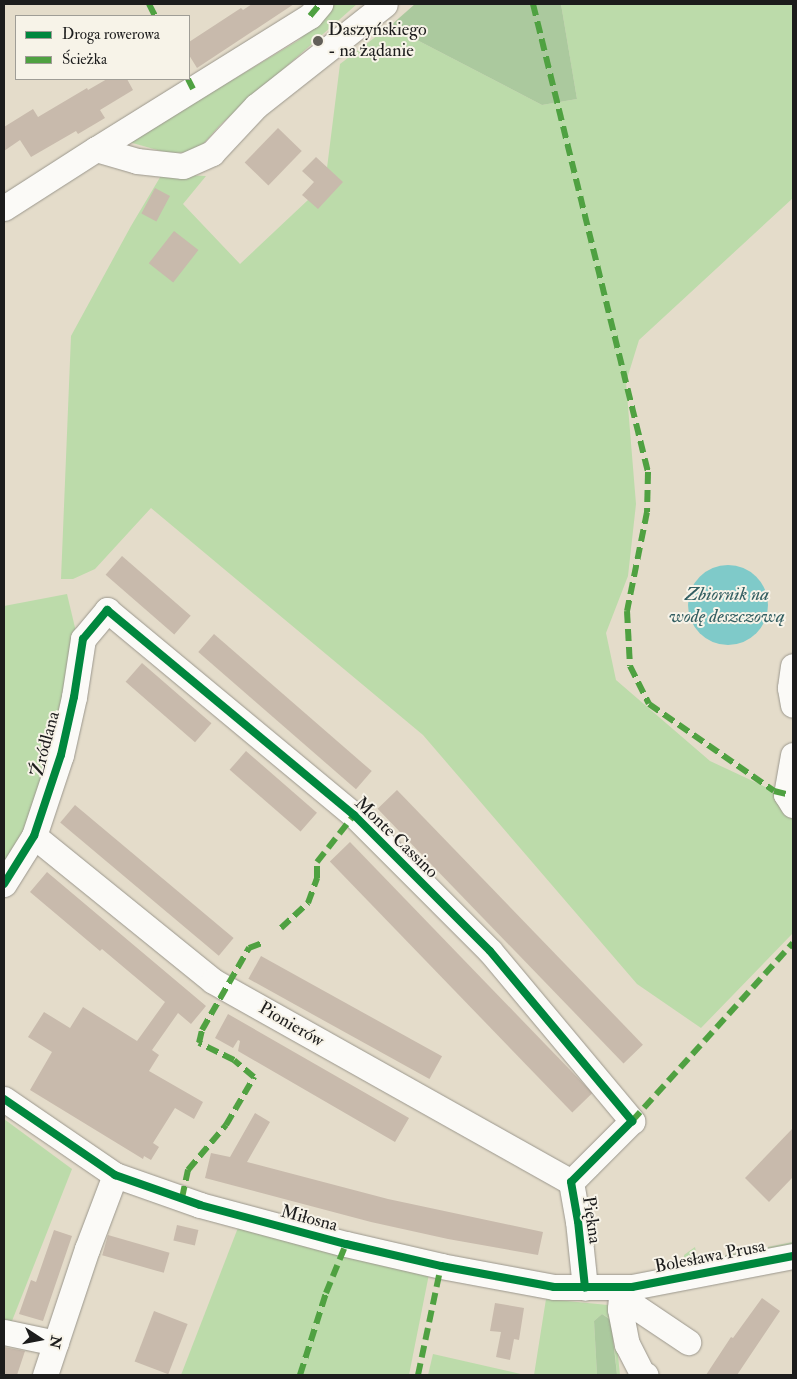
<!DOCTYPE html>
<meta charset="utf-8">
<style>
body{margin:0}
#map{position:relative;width:797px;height:1379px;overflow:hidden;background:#e4dcca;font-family:"IM FELL Double Pica",serif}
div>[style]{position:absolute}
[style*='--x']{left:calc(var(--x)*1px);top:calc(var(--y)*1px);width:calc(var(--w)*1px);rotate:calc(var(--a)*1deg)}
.green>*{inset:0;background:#bcdbaa}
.forest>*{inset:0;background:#abc99e}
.water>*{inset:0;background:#7fcac9}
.round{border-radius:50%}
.building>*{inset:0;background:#c8baac;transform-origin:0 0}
.roads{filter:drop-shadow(0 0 1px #9b978d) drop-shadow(0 0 1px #9b978d)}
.minor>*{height:25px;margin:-12.5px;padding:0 12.5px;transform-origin:12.5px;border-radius:12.5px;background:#fbfaf7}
.quiet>*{height:6px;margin-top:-3px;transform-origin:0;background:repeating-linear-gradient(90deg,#4fa141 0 12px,transparent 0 18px)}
.cycleway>*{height:8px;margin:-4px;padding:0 4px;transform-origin:4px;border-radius:4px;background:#00873e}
.dots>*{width:14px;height:14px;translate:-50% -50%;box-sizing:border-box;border:2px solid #f7f3e8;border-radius:50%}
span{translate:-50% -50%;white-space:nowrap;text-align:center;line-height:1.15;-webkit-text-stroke:4px #f7f3e8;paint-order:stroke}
.poi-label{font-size:18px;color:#1c1c1c}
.left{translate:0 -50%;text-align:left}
.street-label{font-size:18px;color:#1c1c1c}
.water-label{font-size:19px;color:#325e61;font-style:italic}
.frame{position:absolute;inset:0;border:5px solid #1c1c1c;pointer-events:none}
.legend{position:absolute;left:15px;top:15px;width:175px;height:65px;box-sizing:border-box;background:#f7f3e8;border:1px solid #9f9d96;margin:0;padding:6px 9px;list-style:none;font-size:15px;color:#1c1c1c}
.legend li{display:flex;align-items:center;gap:10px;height:25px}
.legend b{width:25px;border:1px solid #9f9d96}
.north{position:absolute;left:15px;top:1314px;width:50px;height:50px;-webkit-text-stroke:4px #f7f3e8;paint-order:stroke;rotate:101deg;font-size:14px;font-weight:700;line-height:20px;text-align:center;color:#1c1c1c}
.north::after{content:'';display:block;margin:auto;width:18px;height:22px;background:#1c1c1c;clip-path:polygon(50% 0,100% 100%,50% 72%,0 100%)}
</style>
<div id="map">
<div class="green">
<i style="clip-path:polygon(333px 4px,357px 4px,221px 124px,196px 152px,168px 153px,129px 142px,299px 40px)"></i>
<i style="clip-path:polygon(561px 4px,793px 4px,793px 198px,639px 340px,626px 382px,636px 504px,628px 576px,606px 633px,616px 680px,710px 761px,774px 791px,793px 821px,793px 933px,701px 1028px,637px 984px,423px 735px,151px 508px,95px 569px,73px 579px,61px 579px,71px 336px,131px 226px,162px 174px,206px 176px,183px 204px,240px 264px,325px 184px,340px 64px,390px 26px,542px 105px,577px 99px)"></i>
<i style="clip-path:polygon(67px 594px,77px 636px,40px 815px,4px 874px,4px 606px)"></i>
<i style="clip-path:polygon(4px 1119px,72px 1169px,10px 1326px,4px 1323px)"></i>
<i style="clip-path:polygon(241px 1220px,430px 1269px,409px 1375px,181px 1375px)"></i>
<i style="clip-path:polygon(793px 1242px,793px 1245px,690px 1268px,684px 1263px,684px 1255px,695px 1247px,698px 1261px)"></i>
<i style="clip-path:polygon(546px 1299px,608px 1305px,612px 1312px,616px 1336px,620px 1375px,617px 1375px,612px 1320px,602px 1314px,594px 1321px,597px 1375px,534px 1375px)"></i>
<i style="clip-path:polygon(433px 1354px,525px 1375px,428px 1375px)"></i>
</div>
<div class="forest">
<i style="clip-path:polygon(415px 4px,561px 4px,577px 99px,542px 105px,390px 26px)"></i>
<i style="clip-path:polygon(602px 1314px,611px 1320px,617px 1375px,597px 1375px,594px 1321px)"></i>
</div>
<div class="water">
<i class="round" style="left:688px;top:565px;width:80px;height:80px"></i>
</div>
<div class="building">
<i style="clip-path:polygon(252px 4px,294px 4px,197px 68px,189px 55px,189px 42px,241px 8px,243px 10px)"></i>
<i style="clip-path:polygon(107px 79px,127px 79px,133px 90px,100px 110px,105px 118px,78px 134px,76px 131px,31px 157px,20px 140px,4px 151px,4px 127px,33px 109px,38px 117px,87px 88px,88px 90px)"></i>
<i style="left:278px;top:128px;width:33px;height:48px;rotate:44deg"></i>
<i style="clip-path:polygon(316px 157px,343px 182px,318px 209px,302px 195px,314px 182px,302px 171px)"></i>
<i style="left:155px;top:188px;width:17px;height:29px;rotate:28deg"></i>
<i style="left:174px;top:231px;width:31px;height:41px;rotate:38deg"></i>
<i style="left:122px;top:556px;width:91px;height:25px;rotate:41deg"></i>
<i style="left:214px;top:634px;width:209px;height:24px;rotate:41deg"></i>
<i style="left:142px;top:663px;width:92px;height:25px;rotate:41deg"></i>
<i style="left:246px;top:751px;width:94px;height:25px;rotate:41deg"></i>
<i style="left:397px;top:790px;width:354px;height:27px;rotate:46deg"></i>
<i style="left:75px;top:805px;width:207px;height:23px;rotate:40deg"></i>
<i style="left:350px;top:842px;width:349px;height:28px;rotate:46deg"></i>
<i style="clip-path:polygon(47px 872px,206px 1006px,191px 1024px,178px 1013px,152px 1050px,159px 1055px,149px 1071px,203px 1102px,194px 1119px,175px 1108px,153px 1143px,159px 1147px,151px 1160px,144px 1156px,143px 1159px,30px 1090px,52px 1052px,28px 1037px,44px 1012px,70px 1028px,83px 1007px,137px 1041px,165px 1002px,102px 949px,100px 951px,30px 892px)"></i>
<i style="left:261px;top:956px;width:207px;height:26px;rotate:29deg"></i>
<i style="clip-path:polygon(228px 1014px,409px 1118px,395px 1142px,238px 1051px,240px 1041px,238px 1040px,233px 1048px,215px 1038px)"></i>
<i style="clip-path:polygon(255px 1113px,270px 1122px,247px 1162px,388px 1199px,543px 1232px,538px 1255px,448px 1239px,371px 1222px,205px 1178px,211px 1153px,230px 1157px)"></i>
<i style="clip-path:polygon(793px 1128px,793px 1177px,769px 1202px,745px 1178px)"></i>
<i style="left:177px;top:1225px;width:22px;height:16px;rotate:13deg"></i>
<i style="clip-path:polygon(54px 1230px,72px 1236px,43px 1321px,19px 1314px,31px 1280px,36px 1282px)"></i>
<i style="left:108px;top:1235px;width:64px;height:21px;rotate:16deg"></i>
<i style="clip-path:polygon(762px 1298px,780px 1311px,737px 1375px,706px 1375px,731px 1337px,733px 1338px)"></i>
<i style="clip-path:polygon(495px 1303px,524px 1308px,519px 1340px,514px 1339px,510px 1360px,496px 1357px,501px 1332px,490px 1331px)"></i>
<i style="left:154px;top:1311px;width:36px;height:54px;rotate:21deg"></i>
<i style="clip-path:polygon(4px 1347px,25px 1351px,17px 1375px,4px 1375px)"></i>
</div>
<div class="roads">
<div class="minor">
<i style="--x:96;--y:149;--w:252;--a:-31.9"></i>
<i style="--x:310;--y:16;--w:16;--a:-50"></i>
<i style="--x:4;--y:208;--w:109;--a:-32.7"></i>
<i style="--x:96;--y:149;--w:43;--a:16.3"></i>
<i style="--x:137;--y:161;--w:46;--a:6.2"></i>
<i style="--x:183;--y:166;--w:32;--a:-24"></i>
<i style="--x:212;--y:153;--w:64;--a:-46.9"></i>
<i style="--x:256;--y:106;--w:164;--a:-38.3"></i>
<i style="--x:793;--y:666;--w:22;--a:98"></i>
<i style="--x:790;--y:688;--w:17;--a:80"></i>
<i style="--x:793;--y:755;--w:40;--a:100"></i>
<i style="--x:786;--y:794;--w:13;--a:58"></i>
<i style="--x:34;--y:836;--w:230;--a:39"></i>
<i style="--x:213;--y:981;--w:411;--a:29.3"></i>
<i style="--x:4;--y:884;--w:57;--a:-58"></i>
<i style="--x:34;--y:836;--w:85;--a:-71.6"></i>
<i style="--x:61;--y:755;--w:59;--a:-77.4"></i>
<i style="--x:74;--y:697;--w:59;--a:-81.2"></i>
<i style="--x:83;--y:639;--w:38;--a:-50"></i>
<i style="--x:107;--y:610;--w:321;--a:39.7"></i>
<i style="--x:354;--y:815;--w:192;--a:45"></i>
<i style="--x:490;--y:951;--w:222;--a:50.1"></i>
<i style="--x:632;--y:1121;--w:86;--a:135"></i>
<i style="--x:571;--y:1182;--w:40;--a:80"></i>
<i style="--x:578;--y:1221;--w:67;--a:84"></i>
<i style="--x:4;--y:1099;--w:135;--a:34.4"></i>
<i style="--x:115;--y:1175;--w:90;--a:19.4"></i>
<i style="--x:200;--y:1205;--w:151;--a:15"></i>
<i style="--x:346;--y:1244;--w:98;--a:13"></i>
<i style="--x:441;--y:1266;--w:115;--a:10.5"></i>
<i style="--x:554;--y:1287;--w:78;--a:0"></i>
<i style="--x:632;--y:1287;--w:164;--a:-10.9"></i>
<i style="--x:632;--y:1287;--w:15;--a:138"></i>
<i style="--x:621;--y:1297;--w:12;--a:95"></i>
<i style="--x:620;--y:1309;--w:36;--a:79"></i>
<i style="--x:627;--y:1344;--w:33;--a:63"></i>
<i style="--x:642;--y:1373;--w:4;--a:27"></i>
<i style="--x:621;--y:1297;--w:81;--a:33.9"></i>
<i style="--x:4;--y:1332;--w:53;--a:11.9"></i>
<i style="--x:45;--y:1375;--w:133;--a:-71.6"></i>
<i style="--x:87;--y:1249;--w:79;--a:-69.3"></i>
</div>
</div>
<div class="quiet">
<i style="--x:149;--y:4;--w:13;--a:63"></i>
<i style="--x:533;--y:4;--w:482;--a:76.2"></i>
<i style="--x:648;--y:472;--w:40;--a:91.4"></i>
<i style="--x:647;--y:512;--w:101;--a:101.4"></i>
<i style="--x:627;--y:611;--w:55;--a:86.9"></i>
<i style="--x:630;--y:666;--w:42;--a:63.4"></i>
<i style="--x:649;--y:704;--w:152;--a:34.8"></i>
<i style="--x:774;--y:791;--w:12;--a:14"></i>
<i style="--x:310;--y:16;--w:16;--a:-50"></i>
<i style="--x:188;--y:79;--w:11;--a:63"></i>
<i style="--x:281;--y:928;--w:37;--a:-43"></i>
<i style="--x:308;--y:903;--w:27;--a:-70"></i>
<i style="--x:317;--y:878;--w:16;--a:-90"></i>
<i style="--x:317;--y:862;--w:60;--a:-51.8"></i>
<i style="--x:632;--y:1121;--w:240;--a:-47.9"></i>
<i style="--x:182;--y:1198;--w:29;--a:-78"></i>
<i style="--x:188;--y:1170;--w:59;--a:-49.8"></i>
<i style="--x:226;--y:1125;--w:56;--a:-59.7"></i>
<i style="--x:254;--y:1077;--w:26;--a:-140"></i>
<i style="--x:234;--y:1060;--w:39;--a:-154"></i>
<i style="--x:199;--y:1043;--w:13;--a:-77"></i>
<i style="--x:202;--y:1030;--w:95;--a:-60.2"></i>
<i style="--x:249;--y:948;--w:14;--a:-21"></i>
<i style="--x:300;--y:1375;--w:86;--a:-72.4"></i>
<i style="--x:326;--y:1293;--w:53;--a:-67.8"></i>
<i style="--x:418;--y:1375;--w:111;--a:-78.1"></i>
</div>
<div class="cycleway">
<i style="--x:4;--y:884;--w:57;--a:-58"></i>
<i style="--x:34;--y:836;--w:85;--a:-71.6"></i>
<i style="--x:61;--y:755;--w:59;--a:-77.4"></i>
<i style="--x:74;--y:697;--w:59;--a:-81.2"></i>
<i style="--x:83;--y:639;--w:38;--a:-50"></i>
<i style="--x:107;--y:610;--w:321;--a:39.7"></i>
<i style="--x:354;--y:815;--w:192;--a:45"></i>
<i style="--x:490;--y:951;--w:222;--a:50.1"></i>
<i style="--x:632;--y:1121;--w:86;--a:135"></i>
<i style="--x:571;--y:1182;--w:40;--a:80"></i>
<i style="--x:578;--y:1221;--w:67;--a:84"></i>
<i style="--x:4;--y:1099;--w:135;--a:34.4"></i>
<i style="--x:115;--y:1175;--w:90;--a:19.4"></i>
<i style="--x:200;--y:1205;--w:151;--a:15"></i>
<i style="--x:346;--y:1244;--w:98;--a:13"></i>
<i style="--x:441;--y:1266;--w:115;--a:10.5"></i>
<i style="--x:554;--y:1287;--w:78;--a:0"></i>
<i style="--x:632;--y:1287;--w:164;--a:-10.9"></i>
</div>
<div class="dots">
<i style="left:318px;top:41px;background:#625f59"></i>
</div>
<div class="poi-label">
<span class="left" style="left:328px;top:41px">Daszyńskiego<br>- na żądanie</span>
</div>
<div class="street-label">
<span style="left:46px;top:744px;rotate:-75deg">Źródlana</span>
<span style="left:396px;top:838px;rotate:44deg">Monte Cassino</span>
<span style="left:291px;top:1025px;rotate:30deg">Pionierów</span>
<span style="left:309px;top:1219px;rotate:15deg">Miłosna</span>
<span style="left:591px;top:1220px;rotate:82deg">Piękna</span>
<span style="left:710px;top:1257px;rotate:-11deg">Bolesława Prusa</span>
</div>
<div class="water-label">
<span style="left:727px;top:606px">Zbiornik na<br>wodę deszczową</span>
</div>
<div class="frame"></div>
<ul class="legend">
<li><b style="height:6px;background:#00873e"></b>Droga rowerowa</li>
<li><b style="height:6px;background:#4fa141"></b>Ścieżka</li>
</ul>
<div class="north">N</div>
</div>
